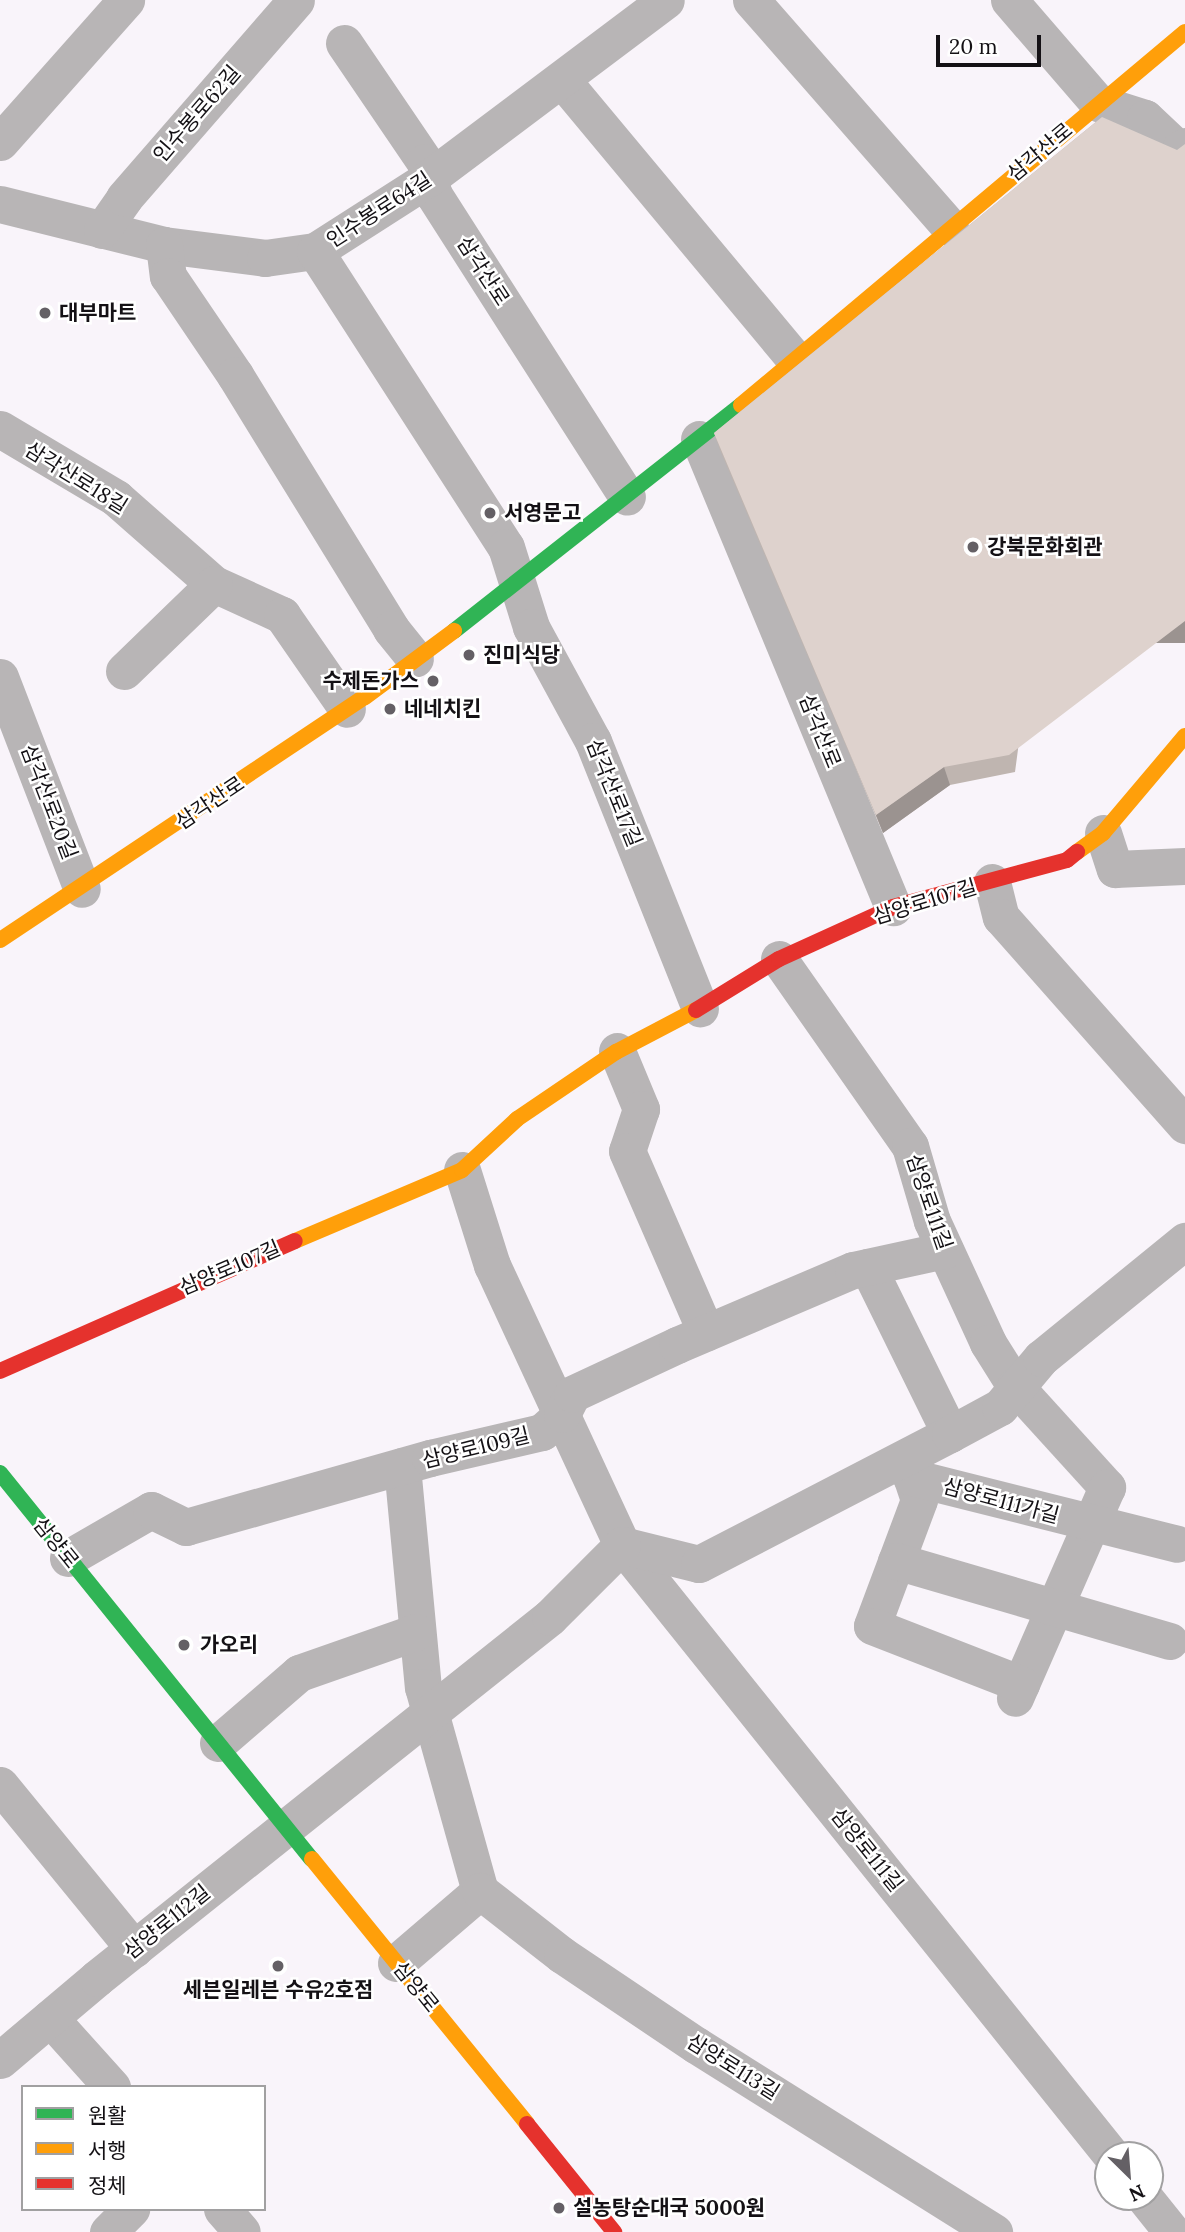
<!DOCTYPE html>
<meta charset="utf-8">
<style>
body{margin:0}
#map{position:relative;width:1185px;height:2232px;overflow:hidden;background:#f9f4fa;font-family:Lora,"Noto Sans KR",serif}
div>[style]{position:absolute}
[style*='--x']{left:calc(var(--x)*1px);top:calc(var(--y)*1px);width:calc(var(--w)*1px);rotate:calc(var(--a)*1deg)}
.street>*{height:37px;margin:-18.5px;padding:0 18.5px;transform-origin:18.5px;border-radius:18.5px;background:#b8b5b6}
.fast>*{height:16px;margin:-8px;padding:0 8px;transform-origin:8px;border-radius:8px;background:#30b455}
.slow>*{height:16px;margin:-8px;padding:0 8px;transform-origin:8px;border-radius:8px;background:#ff9f0a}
.jam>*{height:16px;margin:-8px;padding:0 8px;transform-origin:8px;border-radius:8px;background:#e5322d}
.wall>*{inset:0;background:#bfb5b0}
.shaded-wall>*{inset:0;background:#9b9390;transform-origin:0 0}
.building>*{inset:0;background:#ded2cd}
.dots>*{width:19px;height:19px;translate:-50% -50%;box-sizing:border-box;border:4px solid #fff;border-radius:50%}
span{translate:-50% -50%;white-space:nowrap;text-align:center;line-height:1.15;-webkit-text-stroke:5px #fff;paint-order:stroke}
.street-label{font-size:21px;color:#141115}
.poi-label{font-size:21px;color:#141115;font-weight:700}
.left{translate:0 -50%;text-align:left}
.right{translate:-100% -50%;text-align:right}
.legend{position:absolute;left:21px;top:2085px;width:245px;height:126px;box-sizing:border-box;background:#fff;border:2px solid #a1a0a1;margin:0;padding:9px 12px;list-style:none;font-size:21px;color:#141115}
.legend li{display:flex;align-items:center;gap:14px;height:35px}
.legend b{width:35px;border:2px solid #a1a0a1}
.north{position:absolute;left:1094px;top:2141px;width:70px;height:70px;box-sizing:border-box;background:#fff;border:2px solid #a1a0a1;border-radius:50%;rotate:155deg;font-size:19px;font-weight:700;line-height:28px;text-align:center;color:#141115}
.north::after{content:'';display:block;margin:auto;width:24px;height:32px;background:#646065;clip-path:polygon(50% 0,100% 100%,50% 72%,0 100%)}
.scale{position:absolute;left:936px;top:35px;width:105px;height:32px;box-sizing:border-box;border:4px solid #141115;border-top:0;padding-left:9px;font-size:21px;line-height:24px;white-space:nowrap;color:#141115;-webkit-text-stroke:5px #fff;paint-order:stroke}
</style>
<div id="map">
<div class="street">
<i style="--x:751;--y:0;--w:302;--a:48.8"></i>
<i style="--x:1009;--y:0;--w:136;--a:49.2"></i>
<i style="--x:1098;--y:103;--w:49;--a:17.7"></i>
<i style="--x:1145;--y:118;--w:47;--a:43.3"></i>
<i style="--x:1179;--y:150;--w:7;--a:-34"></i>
<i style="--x:344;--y:43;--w:144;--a:55.8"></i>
<i style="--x:425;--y:162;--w:34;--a:75"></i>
<i style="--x:434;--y:195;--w:358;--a:57.4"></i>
<i style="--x:563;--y:81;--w:364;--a:50.2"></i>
<i style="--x:0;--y:142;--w:190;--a:-48.4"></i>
<i style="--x:0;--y:204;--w:169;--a:14"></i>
<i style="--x:164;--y:245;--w:102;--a:7.3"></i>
<i style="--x:265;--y:258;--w:50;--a:-8"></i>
<i style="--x:315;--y:251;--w:135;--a:-32.6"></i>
<i style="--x:429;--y:178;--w:296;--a:-36.9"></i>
<i style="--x:102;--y:230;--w:39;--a:-55"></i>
<i style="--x:124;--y:198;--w:262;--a:-49"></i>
<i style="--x:164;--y:245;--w:31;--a:83"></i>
<i style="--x:168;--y:276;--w:120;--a:55.9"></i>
<i style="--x:235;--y:375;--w:298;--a:58.4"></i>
<i style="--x:391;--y:629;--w:38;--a:51"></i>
<i style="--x:315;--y:251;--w:352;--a:57.2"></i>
<i style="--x:506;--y:547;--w:84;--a:72.6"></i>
<i style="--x:531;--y:627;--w:130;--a:61.5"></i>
<i style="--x:593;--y:741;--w:288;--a:68.2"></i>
<i style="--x:0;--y:429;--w:135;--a:30.7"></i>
<i style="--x:116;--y:498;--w:130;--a:41.3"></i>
<i style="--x:214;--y:584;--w:75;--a:24.5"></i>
<i style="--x:282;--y:615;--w:114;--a:55.3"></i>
<i style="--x:699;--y:439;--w:507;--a:67.48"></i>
<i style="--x:124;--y:671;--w:125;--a:-44"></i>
<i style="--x:0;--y:677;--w:227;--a:68.9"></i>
<i style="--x:1103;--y:833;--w:38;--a:72"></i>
<i style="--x:1115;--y:869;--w:70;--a:-2.5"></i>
<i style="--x:992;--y:882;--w:36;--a:76"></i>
<i style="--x:1001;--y:917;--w:278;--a:48.5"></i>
<i style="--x:779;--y:959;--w:228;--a:55"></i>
<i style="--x:910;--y:1146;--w:78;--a:73.7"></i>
<i style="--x:932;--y:1221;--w:134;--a:65.3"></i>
<i style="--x:988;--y:1343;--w:51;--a:57.9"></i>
<i style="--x:1015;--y:1386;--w:137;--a:47.7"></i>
<i style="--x:1107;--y:1487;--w:230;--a:113.6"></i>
<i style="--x:617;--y:1051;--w:63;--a:67.5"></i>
<i style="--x:641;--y:1109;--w:44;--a:108.4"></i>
<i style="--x:627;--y:1151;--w:198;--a:66.5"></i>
<i style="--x:462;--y:1170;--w:100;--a:72.5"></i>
<i style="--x:492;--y:1265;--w:309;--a:65.1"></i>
<i style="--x:622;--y:1545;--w:782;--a:51.28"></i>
<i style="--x:868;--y:1267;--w:186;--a:63.8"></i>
<i style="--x:905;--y:1458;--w:44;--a:71.6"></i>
<i style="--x:919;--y:1500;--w:134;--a:110.5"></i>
<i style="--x:872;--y:1626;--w:160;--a:21.3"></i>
<i style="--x:402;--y:1466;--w:222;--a:84.6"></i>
<i style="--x:423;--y:1687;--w:212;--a:74.4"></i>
<i style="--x:911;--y:1477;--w:274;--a:14.1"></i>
<i style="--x:622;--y:1545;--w:79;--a:13.9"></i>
<i style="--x:699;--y:1564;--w:283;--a:-27.4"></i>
<i style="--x:950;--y:1434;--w:57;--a:-28.4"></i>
<i style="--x:1000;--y:1407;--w:64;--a:-50.1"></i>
<i style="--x:1041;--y:1358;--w:186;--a:-39.1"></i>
<i style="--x:68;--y:1558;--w:96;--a:-30"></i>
<i style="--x:151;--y:1510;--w:39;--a:26"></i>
<i style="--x:186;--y:1527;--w:254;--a:-15.8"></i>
<i style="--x:430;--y:1458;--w:115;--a:-13.1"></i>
<i style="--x:542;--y:1432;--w:27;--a:-42"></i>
<i style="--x:562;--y:1414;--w:22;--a:-63"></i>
<i style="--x:572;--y:1394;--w:116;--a:-25"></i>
<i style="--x:677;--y:1345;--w:191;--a:-23.1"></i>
<i style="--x:853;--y:1270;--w:94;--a:-12.3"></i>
<i style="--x:896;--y:1561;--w:285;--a:16.3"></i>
<i style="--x:218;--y:1743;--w:107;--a:-40.8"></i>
<i style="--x:299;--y:1673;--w:124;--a:-19.3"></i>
<i style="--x:0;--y:1785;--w:212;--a:50.7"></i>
<i style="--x:396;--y:1963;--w:111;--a:-40.6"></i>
<i style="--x:480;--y:1891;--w:104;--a:38"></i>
<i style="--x:562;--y:1955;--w:161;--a:33.9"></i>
<i style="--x:696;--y:2045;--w:352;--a:32.1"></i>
<i style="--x:50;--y:2018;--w:93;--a:48.1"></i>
<i style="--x:0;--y:2060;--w:127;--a:-40.2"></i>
<i style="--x:97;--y:1978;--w:579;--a:-38.55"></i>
<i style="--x:550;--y:1617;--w:102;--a:-45"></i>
<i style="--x:1144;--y:2197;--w:45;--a:51.3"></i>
<i style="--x:222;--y:2209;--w:30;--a:49"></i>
<i style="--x:108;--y:2232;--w:33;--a:-45"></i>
</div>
<div class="fast">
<i style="--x:454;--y:631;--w:365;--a:-38.2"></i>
<i style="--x:0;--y:1473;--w:496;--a:51.1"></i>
</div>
<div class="slow">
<i style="--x:741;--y:405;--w:580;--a:-40.03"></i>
<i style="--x:1077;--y:852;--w:32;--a:-36"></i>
<i style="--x:1103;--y:833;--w:127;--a:-49.8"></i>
<i style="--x:0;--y:940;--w:438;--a:-33.7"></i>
<i style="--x:365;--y:697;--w:111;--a:-36.6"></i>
<i style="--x:295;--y:1241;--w:181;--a:-23"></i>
<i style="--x:462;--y:1170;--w:75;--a:-42.8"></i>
<i style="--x:517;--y:1119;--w:120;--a:-34.1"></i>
<i style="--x:616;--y:1052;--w:90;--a:-27.7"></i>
<i style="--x:312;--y:1859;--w:341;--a:50.9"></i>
</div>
<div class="jam">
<i style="--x:696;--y:1010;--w:97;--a:-31.6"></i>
<i style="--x:779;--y:959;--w:125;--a:-24.5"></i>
<i style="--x:893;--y:907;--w:180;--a:-15.1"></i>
<i style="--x:1067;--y:860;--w:13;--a:-39"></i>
<i style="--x:0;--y:1371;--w:322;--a:-23.8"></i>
<i style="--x:527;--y:2124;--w:139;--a:51.1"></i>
</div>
<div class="wall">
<i style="clip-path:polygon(1102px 117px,1015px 772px,950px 785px,883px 833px,720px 450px,714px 433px)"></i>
</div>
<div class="shaded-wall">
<i style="left:1185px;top:621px;width:22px;height:221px;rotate:90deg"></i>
<i style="clip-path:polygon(944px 767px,950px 785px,883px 833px,876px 815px)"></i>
</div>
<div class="building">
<i style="clip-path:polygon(1102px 117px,1177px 150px,1185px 144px,1185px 621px,1009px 755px,944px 767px,876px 815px,714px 433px)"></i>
</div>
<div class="dots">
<i style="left:45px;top:313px;background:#646065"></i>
<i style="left:490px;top:513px;background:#646065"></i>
<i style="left:973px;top:547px;background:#646065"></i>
<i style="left:469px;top:655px;background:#646065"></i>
<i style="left:433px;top:681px;background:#646065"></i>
<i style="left:390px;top:709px;background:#646065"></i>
<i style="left:184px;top:1645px;background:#646065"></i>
<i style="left:278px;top:1966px;background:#646065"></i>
<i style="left:559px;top:2208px;background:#646065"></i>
</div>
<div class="street-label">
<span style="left:197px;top:114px;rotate:-49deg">인수봉로62길</span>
<span style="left:1040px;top:152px;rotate:-40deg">삼각산로</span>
<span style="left:379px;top:210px;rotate:-33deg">인수봉로64길</span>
<span style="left:483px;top:271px;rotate:57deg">삼각산로</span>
<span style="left:76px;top:478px;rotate:32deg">삼각산로18길</span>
<span style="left:820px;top:731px;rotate:68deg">삼각산로</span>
<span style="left:614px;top:793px;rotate:68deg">삼각산로17길</span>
<span style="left:49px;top:802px;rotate:69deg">삼각산로20길</span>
<span style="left:210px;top:803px;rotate:-34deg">삼각산로</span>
<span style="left:925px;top:902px;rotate:-17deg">삼양로107길</span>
<span style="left:929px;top:1202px;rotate:71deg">삼양로111길</span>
<span style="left:230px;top:1268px;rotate:-23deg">삼양로107길</span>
<span style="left:476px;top:1448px;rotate:-14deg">삼양로109길</span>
<span style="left:1001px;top:1501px;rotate:15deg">삼양로111가길</span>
<span style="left:56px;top:1543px;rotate:51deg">삼양로</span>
<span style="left:867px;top:1850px;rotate:51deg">삼양로111길</span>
<span style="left:167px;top:1922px;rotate:-39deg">삼양로112길</span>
<span style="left:416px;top:1987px;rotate:51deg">삼양로</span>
<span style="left:733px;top:2067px;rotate:32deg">삼양로113길</span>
</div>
<div class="poi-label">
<span class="left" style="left:59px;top:313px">대부마트</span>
<span class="left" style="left:504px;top:513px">서영문고</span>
<span class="left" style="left:987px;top:547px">강북문화회관</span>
<span class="left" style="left:483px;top:655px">진미식당</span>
<span class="right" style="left:419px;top:681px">수제돈가스</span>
<span class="left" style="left:404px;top:709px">네네치킨</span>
<span class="left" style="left:200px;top:1645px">가오리</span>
<span style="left:278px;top:1990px">세븐일레븐 수유2호점</span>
<span class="left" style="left:573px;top:2208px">설농탕순대국 5000원</span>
</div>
<ul class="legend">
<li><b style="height:9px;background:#30b455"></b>원활</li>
<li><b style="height:9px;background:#ff9f0a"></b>서행</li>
<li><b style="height:9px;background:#e5322d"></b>정체</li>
</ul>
<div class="north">N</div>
<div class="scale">20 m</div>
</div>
